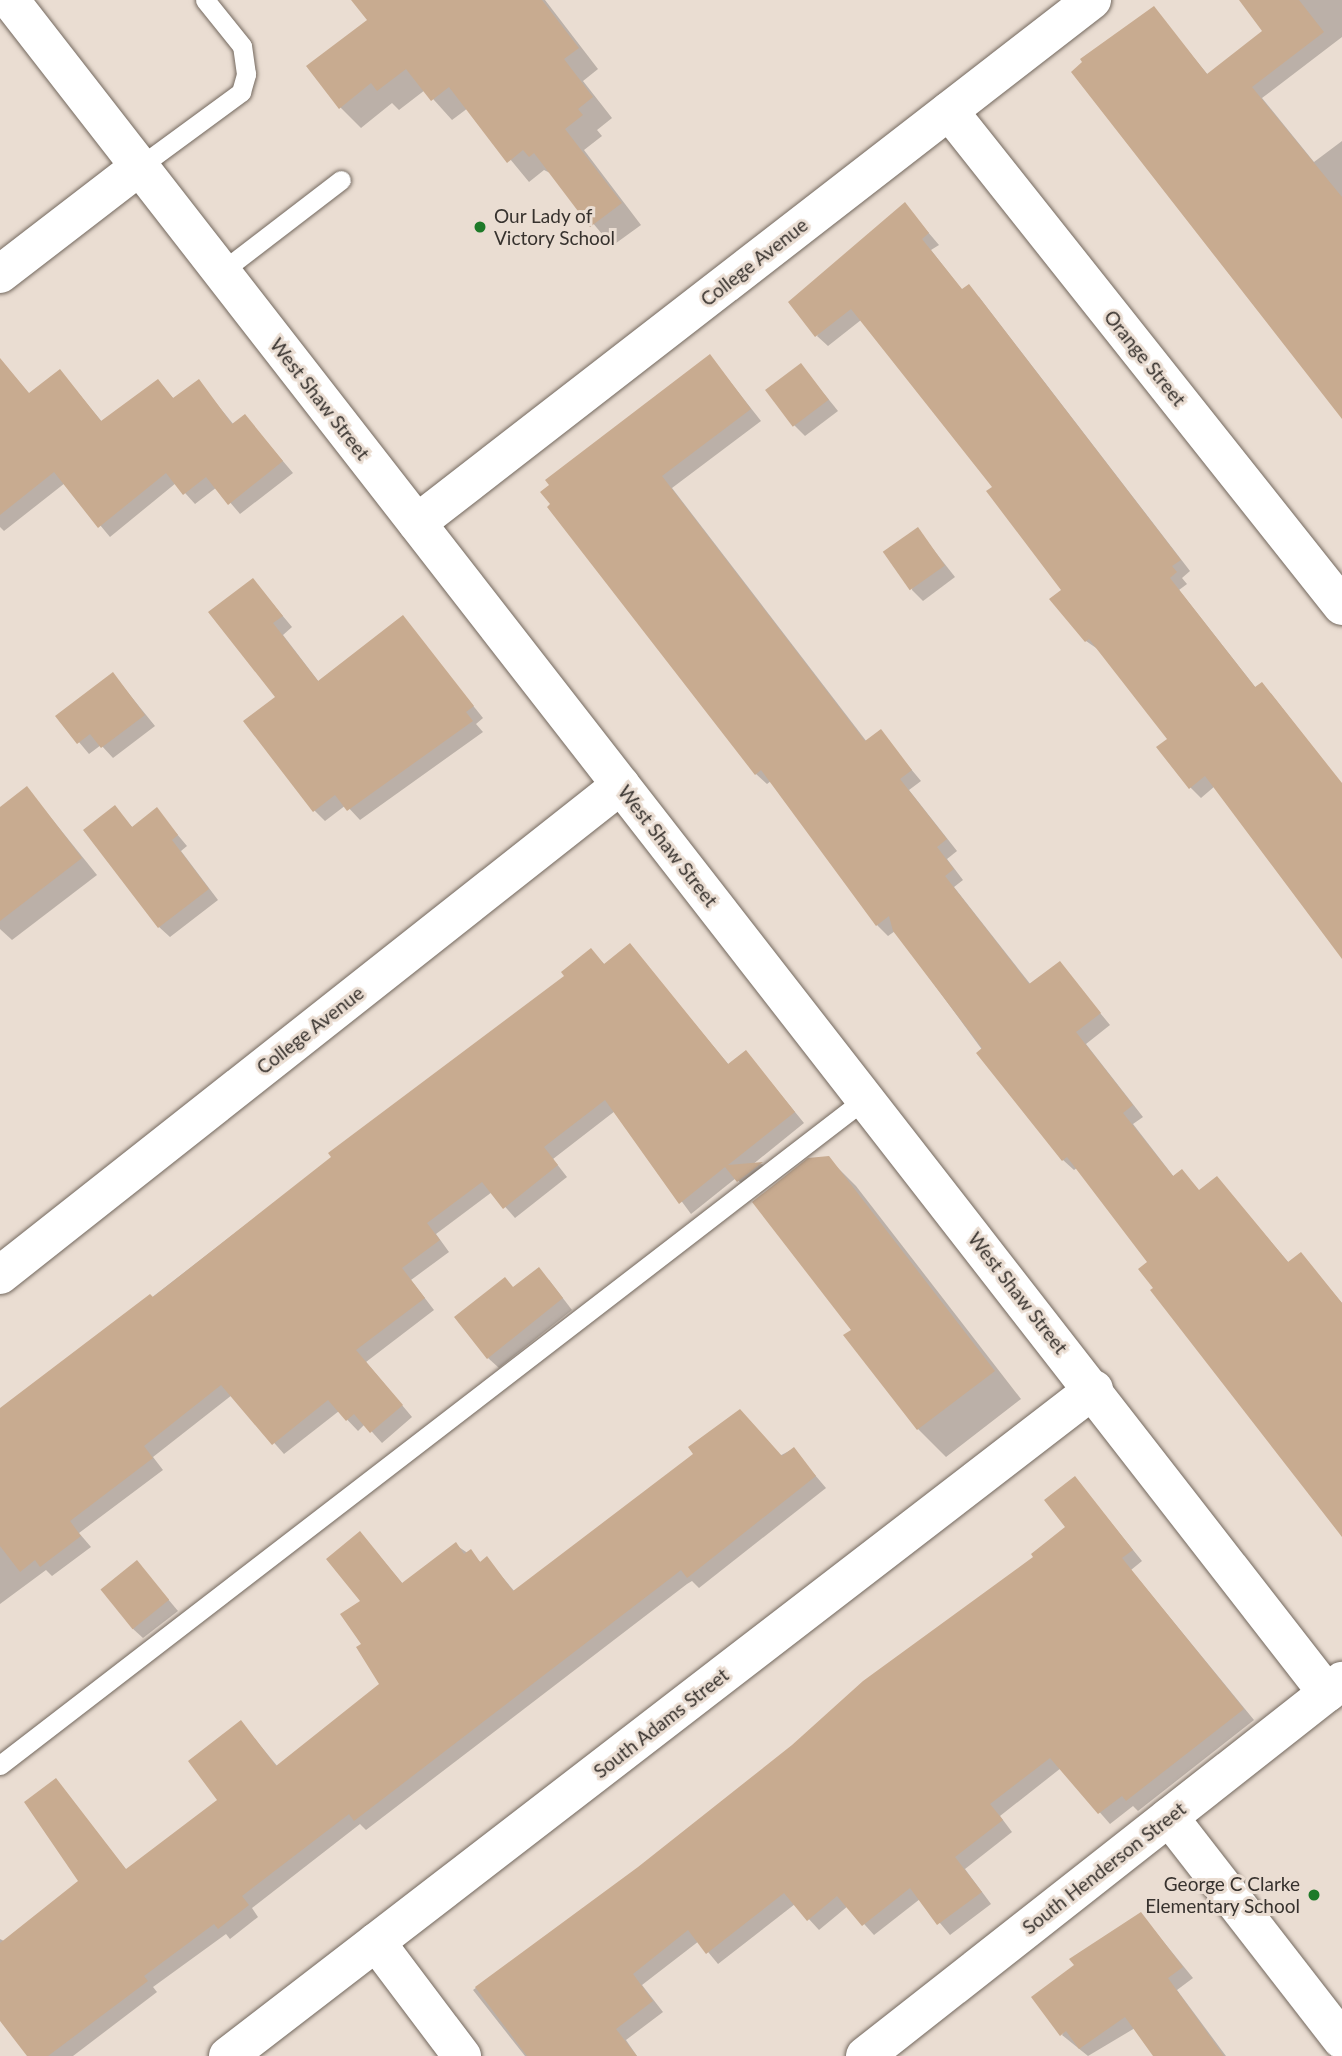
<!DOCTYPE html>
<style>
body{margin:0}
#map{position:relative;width:1342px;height:2056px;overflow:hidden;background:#eaddd2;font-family:Lato,sans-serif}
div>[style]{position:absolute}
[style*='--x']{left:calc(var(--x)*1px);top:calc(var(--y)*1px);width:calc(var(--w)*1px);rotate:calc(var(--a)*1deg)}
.shadow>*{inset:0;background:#0003}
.building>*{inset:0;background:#c8ab90;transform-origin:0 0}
.roads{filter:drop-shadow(0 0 2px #73685e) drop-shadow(0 0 2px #73685e)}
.service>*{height:19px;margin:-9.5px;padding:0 9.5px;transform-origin:9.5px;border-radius:9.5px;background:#fff}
.minor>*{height:38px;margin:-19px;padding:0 19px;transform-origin:19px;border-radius:19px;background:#fff}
.dots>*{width:19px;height:19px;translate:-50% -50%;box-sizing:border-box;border:4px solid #eaddd2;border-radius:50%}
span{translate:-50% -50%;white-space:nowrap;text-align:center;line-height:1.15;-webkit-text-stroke:6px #eaddd2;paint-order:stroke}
.poi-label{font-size:19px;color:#37322e}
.left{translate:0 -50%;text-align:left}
.right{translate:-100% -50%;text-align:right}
.street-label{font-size:19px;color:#37322e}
</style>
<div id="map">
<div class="shadow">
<i style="clip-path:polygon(353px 0,545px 0,598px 69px,583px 81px,612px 118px,597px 130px,602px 136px,584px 150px,641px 225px,612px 246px,552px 174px,544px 170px,529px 182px,468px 108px,452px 120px,425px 90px,399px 110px,392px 103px,361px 128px,340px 107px,369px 20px)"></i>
<i style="clip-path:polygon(1242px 0,1342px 0,1342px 37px,1262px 98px,1314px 162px,1342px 141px,1342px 414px,1154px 9px,1208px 75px,1265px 31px)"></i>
<i style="clip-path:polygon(905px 205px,939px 245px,931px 250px,963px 291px,979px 297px,1190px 571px,1182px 578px,1187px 584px,1179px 590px,1256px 688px,1262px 684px,1272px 695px,1342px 785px,1342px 955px,1215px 786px,1201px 798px,1190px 787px,1169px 739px,1099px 650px,1086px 641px,1052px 599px,1063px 590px,995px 487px,861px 320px,828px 346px,817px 336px)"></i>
<i style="clip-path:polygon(710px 356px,761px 421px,672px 488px,867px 742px,880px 732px,921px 781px,909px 790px,957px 851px,947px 859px,963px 880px,954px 887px,1031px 985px,1059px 963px,1110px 1025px,1086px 1044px,1143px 1117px,1133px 1124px,1174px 1177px,1182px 1171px,1200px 1192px,1217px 1178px,1289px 1263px,1301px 1254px,1342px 1303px,1342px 1533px,1155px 1288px,1150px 1262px,1077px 1168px,1074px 1170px,1063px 1160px,895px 931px,888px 936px,877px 925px,771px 781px,767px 784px,756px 774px,549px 507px)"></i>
<i style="clip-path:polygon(0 359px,30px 395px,60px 371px,103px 423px,158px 381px,174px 399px,199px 382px,234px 425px,245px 416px,293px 473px,240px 514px,217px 487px,195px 504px,176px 483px,110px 537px,65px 483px,4px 531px,0 527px)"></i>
<i style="clip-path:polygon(801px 365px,838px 411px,805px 436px,794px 425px)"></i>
<i style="clip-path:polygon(918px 530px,955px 577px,923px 601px,912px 590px)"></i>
<i style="clip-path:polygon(253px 580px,292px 627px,283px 635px,319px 682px,403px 618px,483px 718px,476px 724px,483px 732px,360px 820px,346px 805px,325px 821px,314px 810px,277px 698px)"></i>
<i style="clip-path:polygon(113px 674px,155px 726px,113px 758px,101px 745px,89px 754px,58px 717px)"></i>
<i style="clip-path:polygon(27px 788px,97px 875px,12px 940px,0 929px,0 809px)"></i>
<i style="clip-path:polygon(115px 808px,133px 828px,157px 810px,187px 846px,181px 851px,218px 900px,170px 937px,159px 927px)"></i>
<i style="clip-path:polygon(630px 946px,729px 1065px,746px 1052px,804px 1123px,752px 1165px,762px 1164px,772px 1174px,749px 1192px,736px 1178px,691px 1214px,615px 1111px,553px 1159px,567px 1177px,515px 1218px,492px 1192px,436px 1234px,449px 1252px,411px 1280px,434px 1310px,366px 1362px,412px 1417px,382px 1443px,365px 1424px,358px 1431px,339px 1411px,284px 1454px,232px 1395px,153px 1457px,163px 1470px,79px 1533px,91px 1547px,52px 1576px,46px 1570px,0 1604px,0 1415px,567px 976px,591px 950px,605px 965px)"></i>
<i style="clip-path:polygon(828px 1158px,856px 1186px,1021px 1399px,946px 1457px,918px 1429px,846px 1336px,853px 1330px)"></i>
<i style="clip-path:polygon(549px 1280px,572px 1310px,499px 1368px,488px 1358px,514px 1289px)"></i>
<i style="clip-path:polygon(793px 1449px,826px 1488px,699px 1588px,692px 1581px,687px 1584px,366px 1830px,360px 1824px,252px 1908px,258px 1917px,230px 1939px,226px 1934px,153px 1987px,157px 1992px,73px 2056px,29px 2056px,0 2018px,0 1939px,4px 1941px,81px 1882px,56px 1780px,127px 1871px,220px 1800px,241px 1722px,278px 1767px,381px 1684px,364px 1644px,360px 1533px,403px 1584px,456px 1545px,482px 1563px,487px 1559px,515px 1592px)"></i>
<i style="clip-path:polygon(1075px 1478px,1142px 1561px,1131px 1570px,1254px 1720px,1138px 1811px,1133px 1806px,1110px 1824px,1061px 1768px,1000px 1816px,1012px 1832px,965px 1869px,991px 1904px,950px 1935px,920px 1899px,874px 1935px,848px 1906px,819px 1930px,795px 1904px,718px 1964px,699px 1941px,642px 1985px,663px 2012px,626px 2040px,637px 2056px,525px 2056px,473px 1990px,639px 1868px,1036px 1558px,1067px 1527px)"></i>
<i style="clip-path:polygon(137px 1562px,178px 1611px,143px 1638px,132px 1628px)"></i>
<i style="clip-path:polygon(1141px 1914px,1193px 1978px,1177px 1990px,1226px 2056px,1155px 2056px,1135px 2028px,1088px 2056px,1062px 2035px)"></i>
</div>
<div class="building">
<i style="clip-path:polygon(351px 0,542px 0,579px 48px,564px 59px,593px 97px,578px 109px,583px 115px,565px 129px,622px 203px,590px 227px,534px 153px,529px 157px,523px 150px,507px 163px,449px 87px,431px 101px,406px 69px,377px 91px,371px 83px,339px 109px,306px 66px,367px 20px)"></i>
<i style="clip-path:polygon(1239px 0,1299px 0,1324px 32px,1252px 87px,1342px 197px,1342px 419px,1071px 72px,1082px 62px,1080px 59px,1154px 6px,1207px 74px,1262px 31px)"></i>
<i style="clip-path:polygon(905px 202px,929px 233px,922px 239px,962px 289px,969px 284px,1181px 560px,1172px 566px,1177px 572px,1170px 578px,1255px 687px,1262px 682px,1342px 783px,1342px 959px,1205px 776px,1189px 789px,1156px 747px,1167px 739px,1089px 639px,1085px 642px,1049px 599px,1061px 590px,986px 491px,992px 487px,851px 309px,815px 337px,788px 302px)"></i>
<i style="clip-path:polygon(710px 354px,751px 409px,662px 476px,865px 741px,881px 729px,912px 770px,900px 779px,947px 839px,937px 847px,954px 869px,945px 876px,1029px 984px,1060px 961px,1101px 1013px,1076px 1032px,1133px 1105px,1123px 1113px,1173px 1176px,1182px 1169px,1199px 1190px,1217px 1176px,1288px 1262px,1301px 1252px,1342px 1303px,1342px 1537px,1150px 1290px,1153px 1288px,1138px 1269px,1147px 1262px,1067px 1157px,1062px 1161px,976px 1053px,982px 1048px,893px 931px,889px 916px,876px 926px,761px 770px,755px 775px,547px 507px,550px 504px,540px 492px,549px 485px,545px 480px)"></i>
<i style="clip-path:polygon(0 358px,29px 393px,60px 369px,101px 421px,158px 379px,173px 398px,199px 379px,232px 424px,245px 414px,283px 461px,228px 505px,206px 477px,183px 495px,166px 473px,98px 528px,54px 472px,0 515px)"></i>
<i style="left:801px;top:363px;width:46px;height:45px;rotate:53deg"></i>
<i style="left:918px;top:527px;width:47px;height:43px;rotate:55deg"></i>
<i style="clip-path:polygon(253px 578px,283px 616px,273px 623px,318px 681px,403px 615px,474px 706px,466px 712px,473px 721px,347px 811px,335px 795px,313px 812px,243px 721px,275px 697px,208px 612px)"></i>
<i style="clip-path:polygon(113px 672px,145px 715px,101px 748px,90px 734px,77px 744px,55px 716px)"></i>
<i style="clip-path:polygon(27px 786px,82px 858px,0 921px,0 807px)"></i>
<i style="clip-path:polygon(115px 805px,132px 827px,157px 807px,178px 835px,172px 840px,209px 889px,158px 928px,83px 830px)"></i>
<i style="clip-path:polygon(630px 943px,728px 1064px,746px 1050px,795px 1112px,728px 1165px,763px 1162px,737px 1182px,725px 1167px,679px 1204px,605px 1100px,544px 1147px,558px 1165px,503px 1209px,482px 1182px,427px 1223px,440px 1240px,402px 1268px,425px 1298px,356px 1350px,403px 1405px,370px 1433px,354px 1414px,346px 1421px,328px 1400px,272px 1445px,221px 1385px,144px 1446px,153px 1458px,70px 1521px,81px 1536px,40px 1567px,35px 1560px,20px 1572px,0 1546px,0 1408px,150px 1294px,153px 1297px,331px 1157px,328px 1153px,564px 976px,561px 972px,591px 948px,604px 964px)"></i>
<i style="clip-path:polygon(829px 1156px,995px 1371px,917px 1430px,843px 1335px,851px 1330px,752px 1202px,808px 1158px)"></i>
<i style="clip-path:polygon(539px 1267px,563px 1298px,487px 1359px,454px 1317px,505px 1277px,513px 1287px)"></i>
<i style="clip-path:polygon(740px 1409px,782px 1456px,794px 1447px,816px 1476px,687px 1578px,681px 1570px,676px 1574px,354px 1821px,349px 1814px,242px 1896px,249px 1905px,218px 1929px,214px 1924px,144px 1976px,148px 1981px,48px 2056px,27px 2056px,0 2021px,0 1943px,78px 1881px,24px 1802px,56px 1778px,126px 1869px,217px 1800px,188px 1761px,241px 1720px,276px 1766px,379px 1684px,356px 1647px,361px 1644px,340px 1614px,360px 1601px,326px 1559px,360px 1531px,402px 1583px,456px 1542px,464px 1554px,471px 1549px,480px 1562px,487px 1556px,513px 1591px,693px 1454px,688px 1447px)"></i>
<i style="clip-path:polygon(1075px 1476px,1133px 1550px,1122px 1558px,1244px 1709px,1126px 1801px,1122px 1796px,1098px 1814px,1050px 1758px,990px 1804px,1003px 1820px,955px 1857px,982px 1892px,937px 1925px,910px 1888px,862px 1926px,837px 1896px,807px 1921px,784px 1893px,706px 1954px,688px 1930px,633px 1974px,653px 2001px,616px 2029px,637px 2056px,527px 2056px,475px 1987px,638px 1867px,792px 1745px,863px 1681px,1033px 1557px,1031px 1554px,1065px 1527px,1044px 1500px)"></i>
<i style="left:137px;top:1560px;width:51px;height:47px;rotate:51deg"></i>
<i style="clip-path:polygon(1141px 1912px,1183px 1967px,1168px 1978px,1224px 2056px,1153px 2056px,1125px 2017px,1079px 2049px,1066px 2031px,1060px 2036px,1031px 1997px,1074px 1965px,1069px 1959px)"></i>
</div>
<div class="roads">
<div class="service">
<i style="--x:139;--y:167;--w:127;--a:-36.3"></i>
<i style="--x:241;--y:92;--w:19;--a:-74"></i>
<i style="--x:246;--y:74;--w:28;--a:-98"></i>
<i style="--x:242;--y:46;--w:59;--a:-128.8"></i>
<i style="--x:221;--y:272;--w:151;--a:-37.5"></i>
<i style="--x:0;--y:1765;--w:1093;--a:-37.6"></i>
</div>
<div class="minor">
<i style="--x:10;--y:0;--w:2145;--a:52.12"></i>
<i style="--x:949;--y:111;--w:632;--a:51.55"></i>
<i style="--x:0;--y:274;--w:175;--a:-37.6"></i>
<i style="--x:417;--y:523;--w:854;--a:-37.77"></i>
<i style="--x:0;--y:1275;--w:791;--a:-38.28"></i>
<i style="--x:1169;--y:1817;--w:282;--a:52.2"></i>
<i style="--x:376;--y:1942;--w:143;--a:53"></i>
<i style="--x:228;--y:2056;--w:1093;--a:-37.6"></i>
<i style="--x:865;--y:2056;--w:607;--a:-38.17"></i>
</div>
</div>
<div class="dots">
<i style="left:480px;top:227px;background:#1e7a29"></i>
<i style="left:1314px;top:1895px;background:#1e7a29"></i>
</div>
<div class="poi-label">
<span class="left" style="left:494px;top:227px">Our Lady of<br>Victory School</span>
<span class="right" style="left:1300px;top:1895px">George C Clarke<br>Elementary School</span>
</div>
<div class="street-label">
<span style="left:754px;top:262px;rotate:-38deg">College Avenue</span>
<span style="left:1145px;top:358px;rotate:51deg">Orange Street</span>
<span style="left:320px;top:399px;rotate:52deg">West Shaw Street</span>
<span style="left:668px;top:846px;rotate:52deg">West Shaw Street</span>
<span style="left:310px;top:1030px;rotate:-38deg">College Avenue</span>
<span style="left:1018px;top:1293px;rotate:52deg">West Shaw Street</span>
<span style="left:661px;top:1723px;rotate:-38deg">South Adams Street</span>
<span style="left:1104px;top:1868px;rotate:-38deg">South Henderson Street</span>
</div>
</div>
